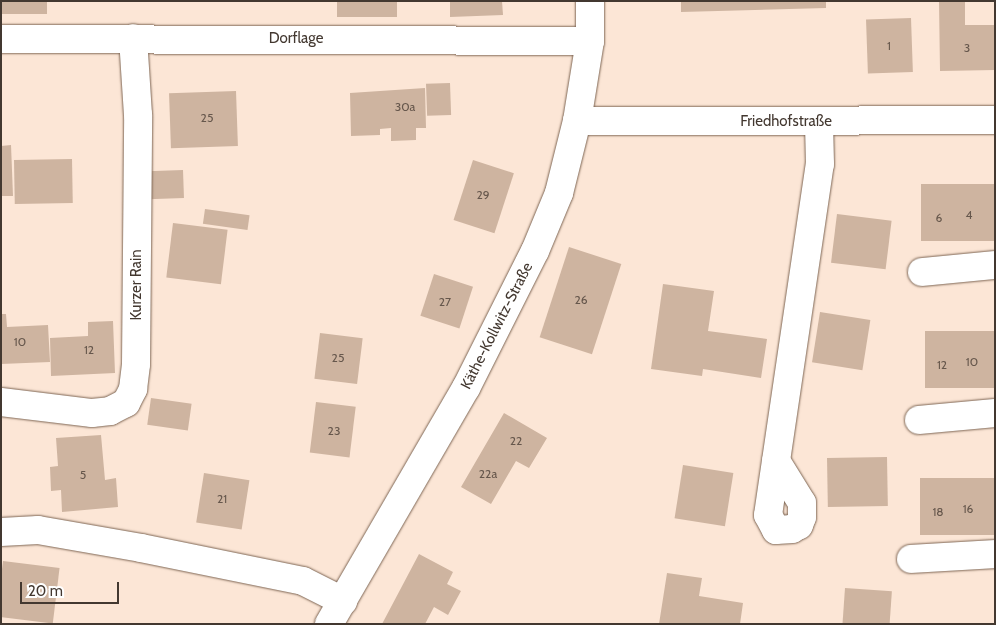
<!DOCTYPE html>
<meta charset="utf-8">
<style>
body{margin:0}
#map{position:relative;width:996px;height:625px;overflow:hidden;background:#fce6d6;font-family:Cabin,sans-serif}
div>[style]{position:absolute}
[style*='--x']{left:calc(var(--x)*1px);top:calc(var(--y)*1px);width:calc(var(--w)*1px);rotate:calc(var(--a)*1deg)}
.building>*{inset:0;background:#ceb4a0;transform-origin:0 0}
.roads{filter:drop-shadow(0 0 1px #7e6654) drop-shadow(0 0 1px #7e6654)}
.minor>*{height:28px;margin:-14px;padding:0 14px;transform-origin:14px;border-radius:14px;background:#fff}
span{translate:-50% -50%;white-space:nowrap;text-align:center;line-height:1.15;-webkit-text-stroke:4px #fff;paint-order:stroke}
.number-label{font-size:12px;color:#66574c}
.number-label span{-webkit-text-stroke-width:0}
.street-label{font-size:15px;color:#433830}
.frame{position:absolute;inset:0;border:2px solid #433830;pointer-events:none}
.scale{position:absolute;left:20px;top:582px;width:99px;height:22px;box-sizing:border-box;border:2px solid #433830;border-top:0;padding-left:6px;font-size:15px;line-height:18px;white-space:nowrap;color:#433830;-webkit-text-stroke:4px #fff;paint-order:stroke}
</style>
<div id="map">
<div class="building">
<i style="left:1px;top:1px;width:46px;height:13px"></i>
<i style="left:337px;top:1px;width:60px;height:16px"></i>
<i style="clip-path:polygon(450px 1px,502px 1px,503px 15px,450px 17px)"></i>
<i style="clip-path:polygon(681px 1px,826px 1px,826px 8px,681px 12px)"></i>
<i style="clip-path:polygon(939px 1px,965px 1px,965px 25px,995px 25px,995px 70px,940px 71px)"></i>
<i style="left:911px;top:18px;width:54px;height:45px;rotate:88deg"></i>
<i style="left:450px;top:83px;width:32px;height:24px;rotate:88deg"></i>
<i style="clip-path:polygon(425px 88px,426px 128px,416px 128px,416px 140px,391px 141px,391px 128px,380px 129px,380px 135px,351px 136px,350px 93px)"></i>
<i style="left:236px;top:91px;width:55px;height:67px;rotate:88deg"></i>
<i style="clip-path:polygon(11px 145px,13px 196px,1px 196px,1px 146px)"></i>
<i style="left:72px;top:159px;width:44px;height:58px;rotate:89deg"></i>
<i style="left:473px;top:160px;width:43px;height:63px;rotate:18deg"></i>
<i style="left:183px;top:170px;width:28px;height:36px;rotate:88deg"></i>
<i style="left:995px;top:184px;width:57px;height:74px;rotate:90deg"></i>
<i style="left:205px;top:209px;width:45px;height:15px;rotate:8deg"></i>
<i style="left:837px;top:214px;width:55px;height:49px;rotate:7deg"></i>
<i style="left:173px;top:223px;width:55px;height:55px;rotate:7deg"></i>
<i style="left:569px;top:247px;width:55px;height:95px;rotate:18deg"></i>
<i style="left:434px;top:274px;width:41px;height:44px;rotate:18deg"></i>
<i style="clip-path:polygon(663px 284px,714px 291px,708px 331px,767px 339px,761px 378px,703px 369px,702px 376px,651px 369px)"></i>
<i style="left:820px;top:312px;width:51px;height:51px;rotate:9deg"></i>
<i style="clip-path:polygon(1px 314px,6px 314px,7px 327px,48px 325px,50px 362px,1px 364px)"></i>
<i style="clip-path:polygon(113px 321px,115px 373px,51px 376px,50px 338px,88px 336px,88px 322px)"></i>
<i style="left:995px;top:331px;width:57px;height:70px;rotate:90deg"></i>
<i style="left:320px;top:333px;width:43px;height:46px;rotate:7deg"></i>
<i style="left:151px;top:398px;width:41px;height:27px;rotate:8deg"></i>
<i style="left:316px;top:402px;width:40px;height:51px;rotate:7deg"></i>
<i style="clip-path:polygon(504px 413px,547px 438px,529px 468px,516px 461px,491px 504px,461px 487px)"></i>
<i style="clip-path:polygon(101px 435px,105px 480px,116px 478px,118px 507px,62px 512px,61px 490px,51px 491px,50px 467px,58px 466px,56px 438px)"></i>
<i style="left:887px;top:457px;width:49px;height:60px;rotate:89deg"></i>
<i style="left:683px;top:465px;width:51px;height:54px;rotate:9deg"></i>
<i style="left:204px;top:473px;width:46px;height:50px;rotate:9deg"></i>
<i style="left:995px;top:478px;width:57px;height:75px;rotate:90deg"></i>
<i style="clip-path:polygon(419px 554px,453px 572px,447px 584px,461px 591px,448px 615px,434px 607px,425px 624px,382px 624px)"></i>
<i style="left:3px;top:561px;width:57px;height:56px;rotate:7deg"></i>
<i style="clip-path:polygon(667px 573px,702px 578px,699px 596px,743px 603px,740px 624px,659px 624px)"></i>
<i style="left:845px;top:588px;width:47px;height:36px;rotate:4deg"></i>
</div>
<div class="roads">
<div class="minor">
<i style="--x:1;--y:39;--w:589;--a:0.19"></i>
<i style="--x:577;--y:121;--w:418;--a:-0.1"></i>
<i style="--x:922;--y:272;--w:73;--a:-5.5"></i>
<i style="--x:1;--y:402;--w:92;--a:6.9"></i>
<i style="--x:92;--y:413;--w:18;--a:-6"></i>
<i style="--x:110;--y:411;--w:18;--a:-27"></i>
<i style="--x:126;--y:403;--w:16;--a:-63"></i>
<i style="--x:133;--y:389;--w:25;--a:-83"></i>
<i style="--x:136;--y:364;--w:249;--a:-89.5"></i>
<i style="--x:138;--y:115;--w:77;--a:-93.7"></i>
<i style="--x:919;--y:420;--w:76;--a:-5.3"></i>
<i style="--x:776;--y:461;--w:49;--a:58.2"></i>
<i style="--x:802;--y:503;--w:14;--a:90"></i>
<i style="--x:802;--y:517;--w:9;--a:111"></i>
<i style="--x:799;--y:525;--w:8;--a:150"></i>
<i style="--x:792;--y:529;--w:16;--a:176"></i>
<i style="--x:776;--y:530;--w:17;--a:-118"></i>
<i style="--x:768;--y:515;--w:355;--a:-81.6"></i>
<i style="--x:820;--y:164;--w:42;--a:-91.4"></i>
<i style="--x:1;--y:532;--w:37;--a:-3"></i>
<i style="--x:38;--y:530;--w:105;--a:9.9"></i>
<i style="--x:141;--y:548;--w:165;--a:11.5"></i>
<i style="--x:303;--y:581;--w:45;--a:26.6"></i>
<i style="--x:911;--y:559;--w:84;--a:-3.4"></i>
<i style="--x:329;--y:624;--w:273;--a:-59.9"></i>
<i style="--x:466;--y:388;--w:153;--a:-63.3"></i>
<i style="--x:535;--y:251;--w:63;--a:-67.5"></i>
<i style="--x:559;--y:193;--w:74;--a:-76"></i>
<i style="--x:577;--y:121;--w:81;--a:-80.8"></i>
<i style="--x:590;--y:41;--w:40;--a:-90"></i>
</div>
</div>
<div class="number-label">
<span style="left:889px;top:46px">1</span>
<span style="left:967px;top:48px">3</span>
<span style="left:405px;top:107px">30a</span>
<span style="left:207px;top:118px">25</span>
<span style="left:483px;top:195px">29</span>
<span style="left:969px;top:215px">4</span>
<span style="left:939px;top:218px">6</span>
<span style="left:581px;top:300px">26</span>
<span style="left:445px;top:302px">27</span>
<span style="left:20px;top:342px">10</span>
<span style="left:89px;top:350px">12</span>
<span style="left:338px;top:358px">25</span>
<span style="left:972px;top:362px">10</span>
<span style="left:942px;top:365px">12</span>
<span style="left:334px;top:431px">23</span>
<span style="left:516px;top:441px">22</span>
<span style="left:488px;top:474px">22a</span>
<span style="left:83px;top:475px">5</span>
<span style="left:222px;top:499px">21</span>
<span style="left:968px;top:509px">16</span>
<span style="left:938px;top:512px">18</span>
</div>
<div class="street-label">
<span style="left:296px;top:39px">Dorflage</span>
<span style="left:786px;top:122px">Friedhofstraße</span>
<span style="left:137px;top:285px;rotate:-90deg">Kurzer Rain</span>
<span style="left:497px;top:326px;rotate:-63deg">Käthe-Kollwitz-Straße</span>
</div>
<div class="frame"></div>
<div class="scale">20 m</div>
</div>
